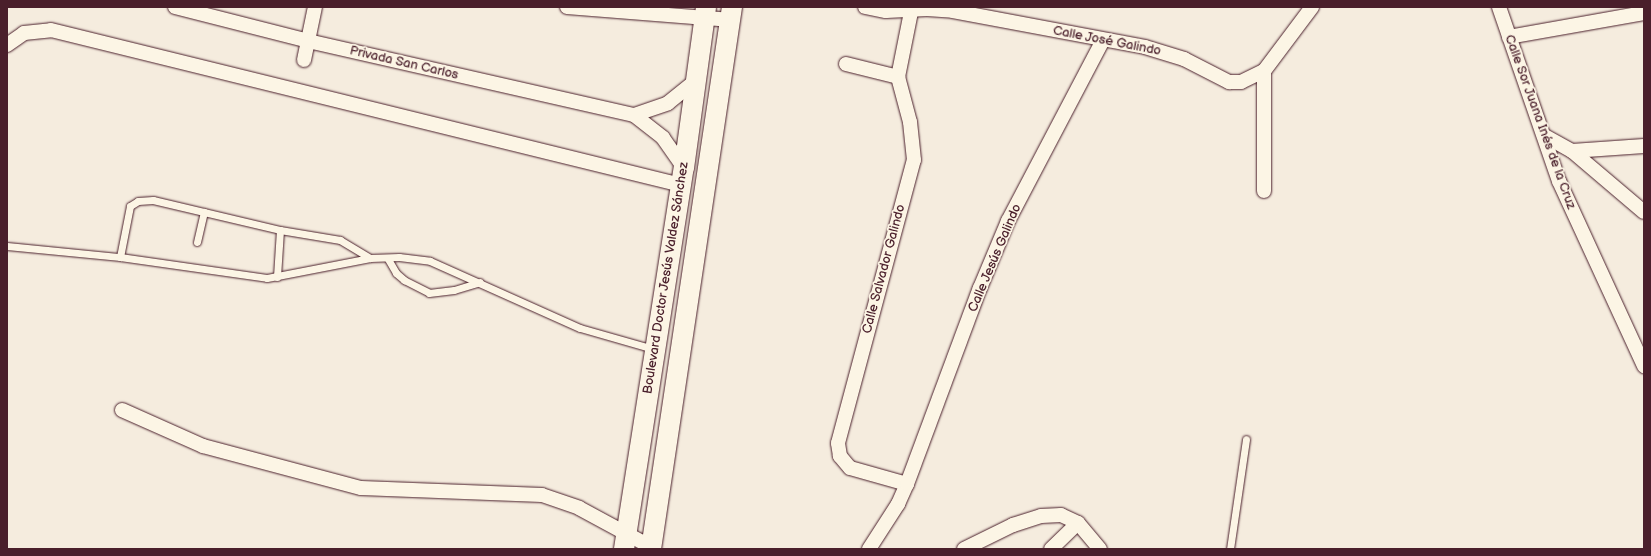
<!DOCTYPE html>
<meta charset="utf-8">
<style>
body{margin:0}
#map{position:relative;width:1651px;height:556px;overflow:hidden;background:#f5ecde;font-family:"Balsamiq Sans",sans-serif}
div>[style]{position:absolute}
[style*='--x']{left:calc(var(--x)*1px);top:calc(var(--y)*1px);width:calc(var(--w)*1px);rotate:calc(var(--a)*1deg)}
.roads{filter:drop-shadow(0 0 1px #4a1f2b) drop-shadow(0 0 1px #4a1f2b)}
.service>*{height:7px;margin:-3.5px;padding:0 3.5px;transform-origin:3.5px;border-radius:3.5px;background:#fcf5e5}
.minor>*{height:14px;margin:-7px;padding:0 7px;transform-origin:7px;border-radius:7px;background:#fcf5e5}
.secondary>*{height:20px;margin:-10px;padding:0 10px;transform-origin:10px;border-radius:10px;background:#fcf5e5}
span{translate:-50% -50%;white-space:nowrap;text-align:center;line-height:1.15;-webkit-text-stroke:3.5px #fcf5e5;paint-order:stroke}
.street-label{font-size:13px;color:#4a1f2b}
.frame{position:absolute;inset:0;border:8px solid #4a1f2b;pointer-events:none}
</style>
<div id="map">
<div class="roads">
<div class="service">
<i style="--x:280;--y:230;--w:61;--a:9.5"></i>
<i style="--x:340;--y:240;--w:35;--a:31"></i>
<i style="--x:197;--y:242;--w:31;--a:-77"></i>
<i style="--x:7;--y:246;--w:114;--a:5.6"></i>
<i style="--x:120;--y:257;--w:148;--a:8.1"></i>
<i style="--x:267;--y:278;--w:105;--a:-11"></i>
<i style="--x:370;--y:258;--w:29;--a:-2"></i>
<i style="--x:399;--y:257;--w:31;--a:7"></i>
<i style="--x:430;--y:261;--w:164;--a:24.1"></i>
<i style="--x:580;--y:328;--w:76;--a:16"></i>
<i style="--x:120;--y:257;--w:52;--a:-78.9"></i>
<i style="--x:130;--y:206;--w:9;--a:-32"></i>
<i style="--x:138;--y:201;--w:15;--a:-4"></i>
<i style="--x:153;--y:200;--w:130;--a:13.3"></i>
<i style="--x:280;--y:230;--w:47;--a:93.7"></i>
<i style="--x:388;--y:259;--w:16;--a:60"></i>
<i style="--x:396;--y:273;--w:11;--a:41"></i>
<i style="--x:404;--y:280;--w:28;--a:27"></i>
<i style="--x:429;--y:293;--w:25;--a:-7"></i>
<i style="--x:454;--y:290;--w:27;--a:-17"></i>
<i style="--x:1230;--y:549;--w:111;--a:-81.7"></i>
</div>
<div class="minor">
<i style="--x:175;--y:7;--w:137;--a:14.3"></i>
<i style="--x:308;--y:41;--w:334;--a:12.8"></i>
<i style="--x:634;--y:115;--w:37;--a:38"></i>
<i style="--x:663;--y:138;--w:37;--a:55"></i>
<i style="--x:567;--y:7;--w:165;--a:4.5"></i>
<i style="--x:865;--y:7;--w:21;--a:11"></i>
<i style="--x:886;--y:11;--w:41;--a:-2.8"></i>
<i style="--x:927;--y:9;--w:26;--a:4"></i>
<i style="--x:953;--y:11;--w:195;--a:10.6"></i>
<i style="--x:1145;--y:47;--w:41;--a:17.1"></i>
<i style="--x:1184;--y:59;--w:51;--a:27.1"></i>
<i style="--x:1229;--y:82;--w:12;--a:0"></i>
<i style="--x:1241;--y:82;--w:25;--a:-26"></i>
<i style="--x:1264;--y:71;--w:80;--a:-53.1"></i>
<i style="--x:1499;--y:7;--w:184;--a:71"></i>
<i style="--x:1559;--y:181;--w:204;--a:65.3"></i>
<i style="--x:1509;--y:37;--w:137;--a:-10.1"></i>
<i style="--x:7;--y:45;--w:21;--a:-35"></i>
<i style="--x:24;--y:33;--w:27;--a:-6"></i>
<i style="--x:51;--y:30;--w:649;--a:13.82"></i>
<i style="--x:304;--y:60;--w:54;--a:-78.3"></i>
<i style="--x:846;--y:64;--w:54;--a:14"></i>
<i style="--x:1264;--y:71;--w:120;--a:90"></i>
<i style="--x:634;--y:115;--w:36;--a:-19"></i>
<i style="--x:668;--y:103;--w:36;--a:-39"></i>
<i style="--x:1545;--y:136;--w:31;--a:29"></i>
<i style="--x:1572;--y:151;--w:94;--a:40.3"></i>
<i style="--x:1572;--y:151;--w:72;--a:-4"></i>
<i style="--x:122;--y:410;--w:89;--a:24"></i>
<i style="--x:203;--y:446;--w:163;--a:14.9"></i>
<i style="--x:361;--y:488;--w:181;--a:2.2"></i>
<i style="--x:542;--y:495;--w:39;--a:19"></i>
<i style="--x:579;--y:508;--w:82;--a:28.4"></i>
<i style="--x:907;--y:484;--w:59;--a:-164.3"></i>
<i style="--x:850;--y:468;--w:16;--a:-130"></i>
<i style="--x:840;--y:456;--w:13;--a:-99"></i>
<i style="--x:838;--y:443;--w:293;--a:-75"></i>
<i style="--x:914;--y:160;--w:38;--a:-96"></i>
<i style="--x:910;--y:122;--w:47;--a:-104.9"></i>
<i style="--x:898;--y:77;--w:71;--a:-78.7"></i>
<i style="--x:869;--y:549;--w:54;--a:-57.2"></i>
<i style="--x:898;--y:504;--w:22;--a:-66"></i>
<i style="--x:907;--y:484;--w:209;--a:-69.6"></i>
<i style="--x:980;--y:288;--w:73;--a:-67.3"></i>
<i style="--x:1008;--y:221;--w:204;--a:-62.3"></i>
<i style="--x:964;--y:549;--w:55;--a:-26.1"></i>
<i style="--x:1013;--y:525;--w:29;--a:-18"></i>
<i style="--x:1041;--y:516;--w:20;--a:-3"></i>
<i style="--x:1061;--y:515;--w:19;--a:25"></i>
<i style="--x:1078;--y:523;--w:34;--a:50"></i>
<i style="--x:1051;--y:549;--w:37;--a:-44"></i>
</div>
<div class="secondary">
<i style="--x:624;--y:549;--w:386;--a:-81.1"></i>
<i style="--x:684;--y:168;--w:162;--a:-82.2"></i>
<i style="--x:651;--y:549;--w:548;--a:-81.5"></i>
</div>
</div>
<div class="street-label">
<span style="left:1107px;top:41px;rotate:11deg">Calle José Galindo</span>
<span style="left:404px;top:63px;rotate:13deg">Privada San Carlos</span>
<span style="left:1540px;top:122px;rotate:70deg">Calle Sor Juana Inés de la Cruz</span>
<span style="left:995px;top:258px;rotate:-67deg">Calle Jesús Galindo</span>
<span style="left:884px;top:269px;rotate:-75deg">Calle Salvador Galindo</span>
<span style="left:666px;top:278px;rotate:-81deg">Boulevard Doctor Jesús Valdez Sánchez</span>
</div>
<div class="frame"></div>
</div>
